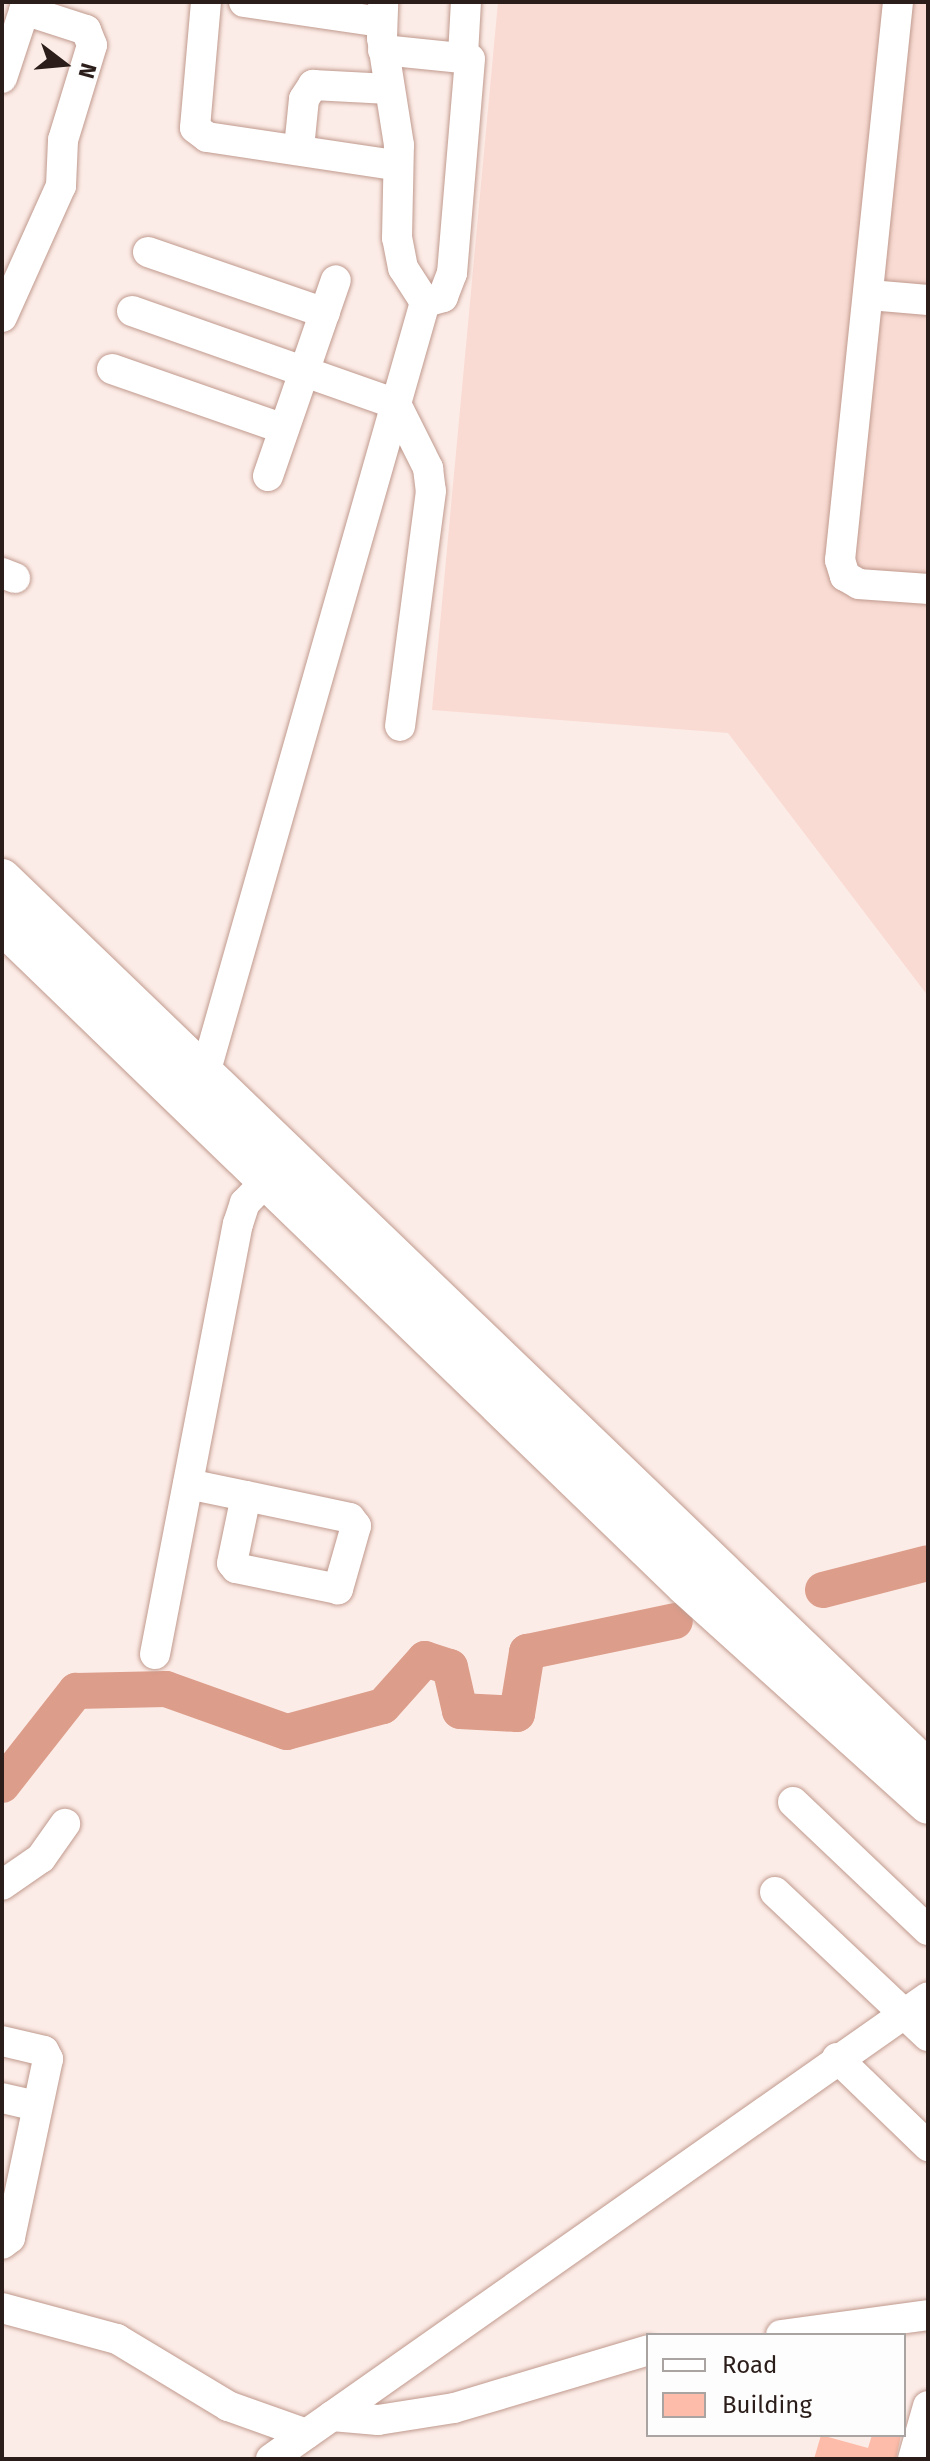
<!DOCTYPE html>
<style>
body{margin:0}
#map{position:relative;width:930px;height:2461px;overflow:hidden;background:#fcece7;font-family:"Fira Sans",sans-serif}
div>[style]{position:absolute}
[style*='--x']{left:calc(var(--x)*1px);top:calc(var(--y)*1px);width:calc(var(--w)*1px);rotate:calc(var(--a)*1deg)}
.built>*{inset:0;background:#f9dbd3}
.river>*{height:36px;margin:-18px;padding:0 18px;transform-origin:18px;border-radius:18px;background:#dc9d8a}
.building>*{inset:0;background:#fdbca9}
.roads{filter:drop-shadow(0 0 2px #c09a8e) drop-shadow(0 0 2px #c09a8e)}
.minor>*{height:30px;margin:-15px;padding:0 15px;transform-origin:15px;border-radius:15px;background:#fff}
.major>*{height:38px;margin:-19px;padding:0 19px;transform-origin:19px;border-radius:19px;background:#fff}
span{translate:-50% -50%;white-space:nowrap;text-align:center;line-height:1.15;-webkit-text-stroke:6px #fdfdfd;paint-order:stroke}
.frame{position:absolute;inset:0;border:4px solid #2b1d19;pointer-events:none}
.legend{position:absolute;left:646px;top:2333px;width:260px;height:104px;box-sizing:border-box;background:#fdfdfd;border:2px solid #a9a3a2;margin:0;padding:10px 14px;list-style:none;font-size:24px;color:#2b1d19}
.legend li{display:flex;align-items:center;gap:16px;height:40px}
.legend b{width:40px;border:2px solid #a9a3a2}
.north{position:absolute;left:24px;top:24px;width:80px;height:80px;-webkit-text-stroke:6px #fdfdfd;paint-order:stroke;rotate:106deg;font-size:22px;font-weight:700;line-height:32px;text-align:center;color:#2b1d19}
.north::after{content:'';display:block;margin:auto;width:28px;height:36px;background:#2b1d19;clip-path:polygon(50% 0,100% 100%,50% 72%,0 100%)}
</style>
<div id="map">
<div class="built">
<i style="clip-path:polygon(498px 2px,928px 2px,928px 996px,728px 733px,432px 710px)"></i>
</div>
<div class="river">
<i style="--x:823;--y:1590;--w:108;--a:-14.4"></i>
<i style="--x:2;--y:1785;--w:120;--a:-51.8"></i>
<i style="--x:76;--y:1691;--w:90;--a:-1.3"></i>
<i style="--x:166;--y:1689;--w:128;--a:19.6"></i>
<i style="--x:287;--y:1732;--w:99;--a:-15.2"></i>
<i style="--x:383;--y:1706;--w:63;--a:-48.2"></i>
<i style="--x:425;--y:1659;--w:26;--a:18"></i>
<i style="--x:450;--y:1667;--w:45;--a:77.2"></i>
<i style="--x:460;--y:1711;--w:57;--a:3"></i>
<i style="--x:517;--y:1714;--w:63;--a:-80.8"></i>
<i style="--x:527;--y:1652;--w:151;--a:-11.8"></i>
</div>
<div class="building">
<i style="clip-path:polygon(821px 2435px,868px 2448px,872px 2435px,901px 2435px,896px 2459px,814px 2459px)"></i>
</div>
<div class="roads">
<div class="minor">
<i style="--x:206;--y:2;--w:126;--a:95"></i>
<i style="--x:195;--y:128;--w:15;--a:37"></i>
<i style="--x:207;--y:137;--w:190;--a:8.5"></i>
<i style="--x:244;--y:2;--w:138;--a:8.3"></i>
<i style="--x:898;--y:2;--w:561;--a:95.93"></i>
<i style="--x:840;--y:560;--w:17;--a:73"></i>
<i style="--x:845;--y:576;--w:16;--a:30"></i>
<i style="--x:859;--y:584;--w:69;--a:4.1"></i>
<i style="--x:383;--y:50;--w:87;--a:5.9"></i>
<i style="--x:470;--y:59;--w:215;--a:94.8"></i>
<i style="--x:452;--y:273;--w:26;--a:111"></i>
<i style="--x:443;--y:297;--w:19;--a:164"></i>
<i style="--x:463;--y:55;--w:53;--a:-86.8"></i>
<i style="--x:2;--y:78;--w:80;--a:-71.8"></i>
<i style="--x:299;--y:148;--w:49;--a:-84.2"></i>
<i style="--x:304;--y:99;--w:17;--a:-57"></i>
<i style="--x:313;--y:85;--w:76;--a:3"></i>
<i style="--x:148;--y:252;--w:187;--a:19"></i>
<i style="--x:870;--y:295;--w:58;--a:4.9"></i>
<i style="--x:132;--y:311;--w:280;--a:19.4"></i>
<i style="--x:396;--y:404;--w:72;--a:63.4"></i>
<i style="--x:428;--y:468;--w:23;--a:83"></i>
<i style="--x:431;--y:491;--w:237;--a:97.5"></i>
<i style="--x:2;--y:317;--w:144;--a:-65.8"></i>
<i style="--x:61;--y:186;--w:46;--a:-87.5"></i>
<i style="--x:63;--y:140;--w:99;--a:-73"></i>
<i style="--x:92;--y:45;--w:16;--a:-112"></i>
<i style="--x:86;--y:30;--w:65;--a:-162.1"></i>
<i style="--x:112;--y:369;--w:182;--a:19.2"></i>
<i style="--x:268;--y:476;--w:207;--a:-70.9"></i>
<i style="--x:2;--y:573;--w:14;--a:21"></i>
<i style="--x:200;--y:1091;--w:820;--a:-74.08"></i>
<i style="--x:425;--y:302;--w:40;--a:-122.9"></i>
<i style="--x:403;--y:268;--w:31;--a:-101"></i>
<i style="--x:397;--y:238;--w:93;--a:-88.8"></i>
<i style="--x:399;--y:145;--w:108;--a:-99"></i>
<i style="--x:382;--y:38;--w:36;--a:-88"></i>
<i style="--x:188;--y:1484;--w:59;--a:11.7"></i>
<i style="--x:246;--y:1496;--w:106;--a:11.9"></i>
<i style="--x:350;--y:1518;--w:10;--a:53"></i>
<i style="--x:356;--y:1526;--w:66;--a:105.9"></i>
<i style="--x:338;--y:1589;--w:104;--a:-168.4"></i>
<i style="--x:236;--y:1568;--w:6;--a:-129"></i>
<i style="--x:232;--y:1563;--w:68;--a:-78.2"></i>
<i style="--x:155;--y:1654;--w:438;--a:-79.1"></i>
<i style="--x:238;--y:1224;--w:22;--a:-72"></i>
<i style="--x:245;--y:1203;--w:29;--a:-46"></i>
<i style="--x:793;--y:1802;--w:186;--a:43.5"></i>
<i style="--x:2;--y:1885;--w:47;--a:-34.7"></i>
<i style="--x:41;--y:1858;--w:42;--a:-54.8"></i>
<i style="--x:775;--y:1892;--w:210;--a:43.3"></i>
<i style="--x:2;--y:2041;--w:43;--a:13.4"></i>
<i style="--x:44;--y:2051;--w:9;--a:63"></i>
<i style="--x:48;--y:2059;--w:183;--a:102"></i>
<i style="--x:10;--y:2238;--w:10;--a:143"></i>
<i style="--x:837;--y:2058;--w:127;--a:44"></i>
<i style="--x:2;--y:2098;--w:35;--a:13"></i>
<i style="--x:2;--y:2308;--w:119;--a:15.1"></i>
<i style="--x:117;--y:2339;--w:130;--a:31.1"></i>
<i style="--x:228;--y:2406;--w:83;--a:19.7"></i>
<i style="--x:781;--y:2335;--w:148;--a:-7.7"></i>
<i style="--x:332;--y:2416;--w:46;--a:5"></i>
<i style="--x:378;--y:2420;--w:77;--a:-9"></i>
<i style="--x:454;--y:2408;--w:202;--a:-16.6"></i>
<i style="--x:271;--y:2459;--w:803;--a:-35.11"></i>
<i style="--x:913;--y:2459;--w:55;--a:-74.2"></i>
</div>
<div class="major">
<i style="--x:2;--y:878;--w:1285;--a:43.9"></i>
<i style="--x:2;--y:925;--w:950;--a:44.06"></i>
<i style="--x:685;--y:1586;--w:327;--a:42"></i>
</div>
</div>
<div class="frame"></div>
<ul class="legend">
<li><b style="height:10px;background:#fff"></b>Road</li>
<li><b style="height:22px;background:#fdbca9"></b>Building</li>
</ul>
<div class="north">N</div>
</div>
